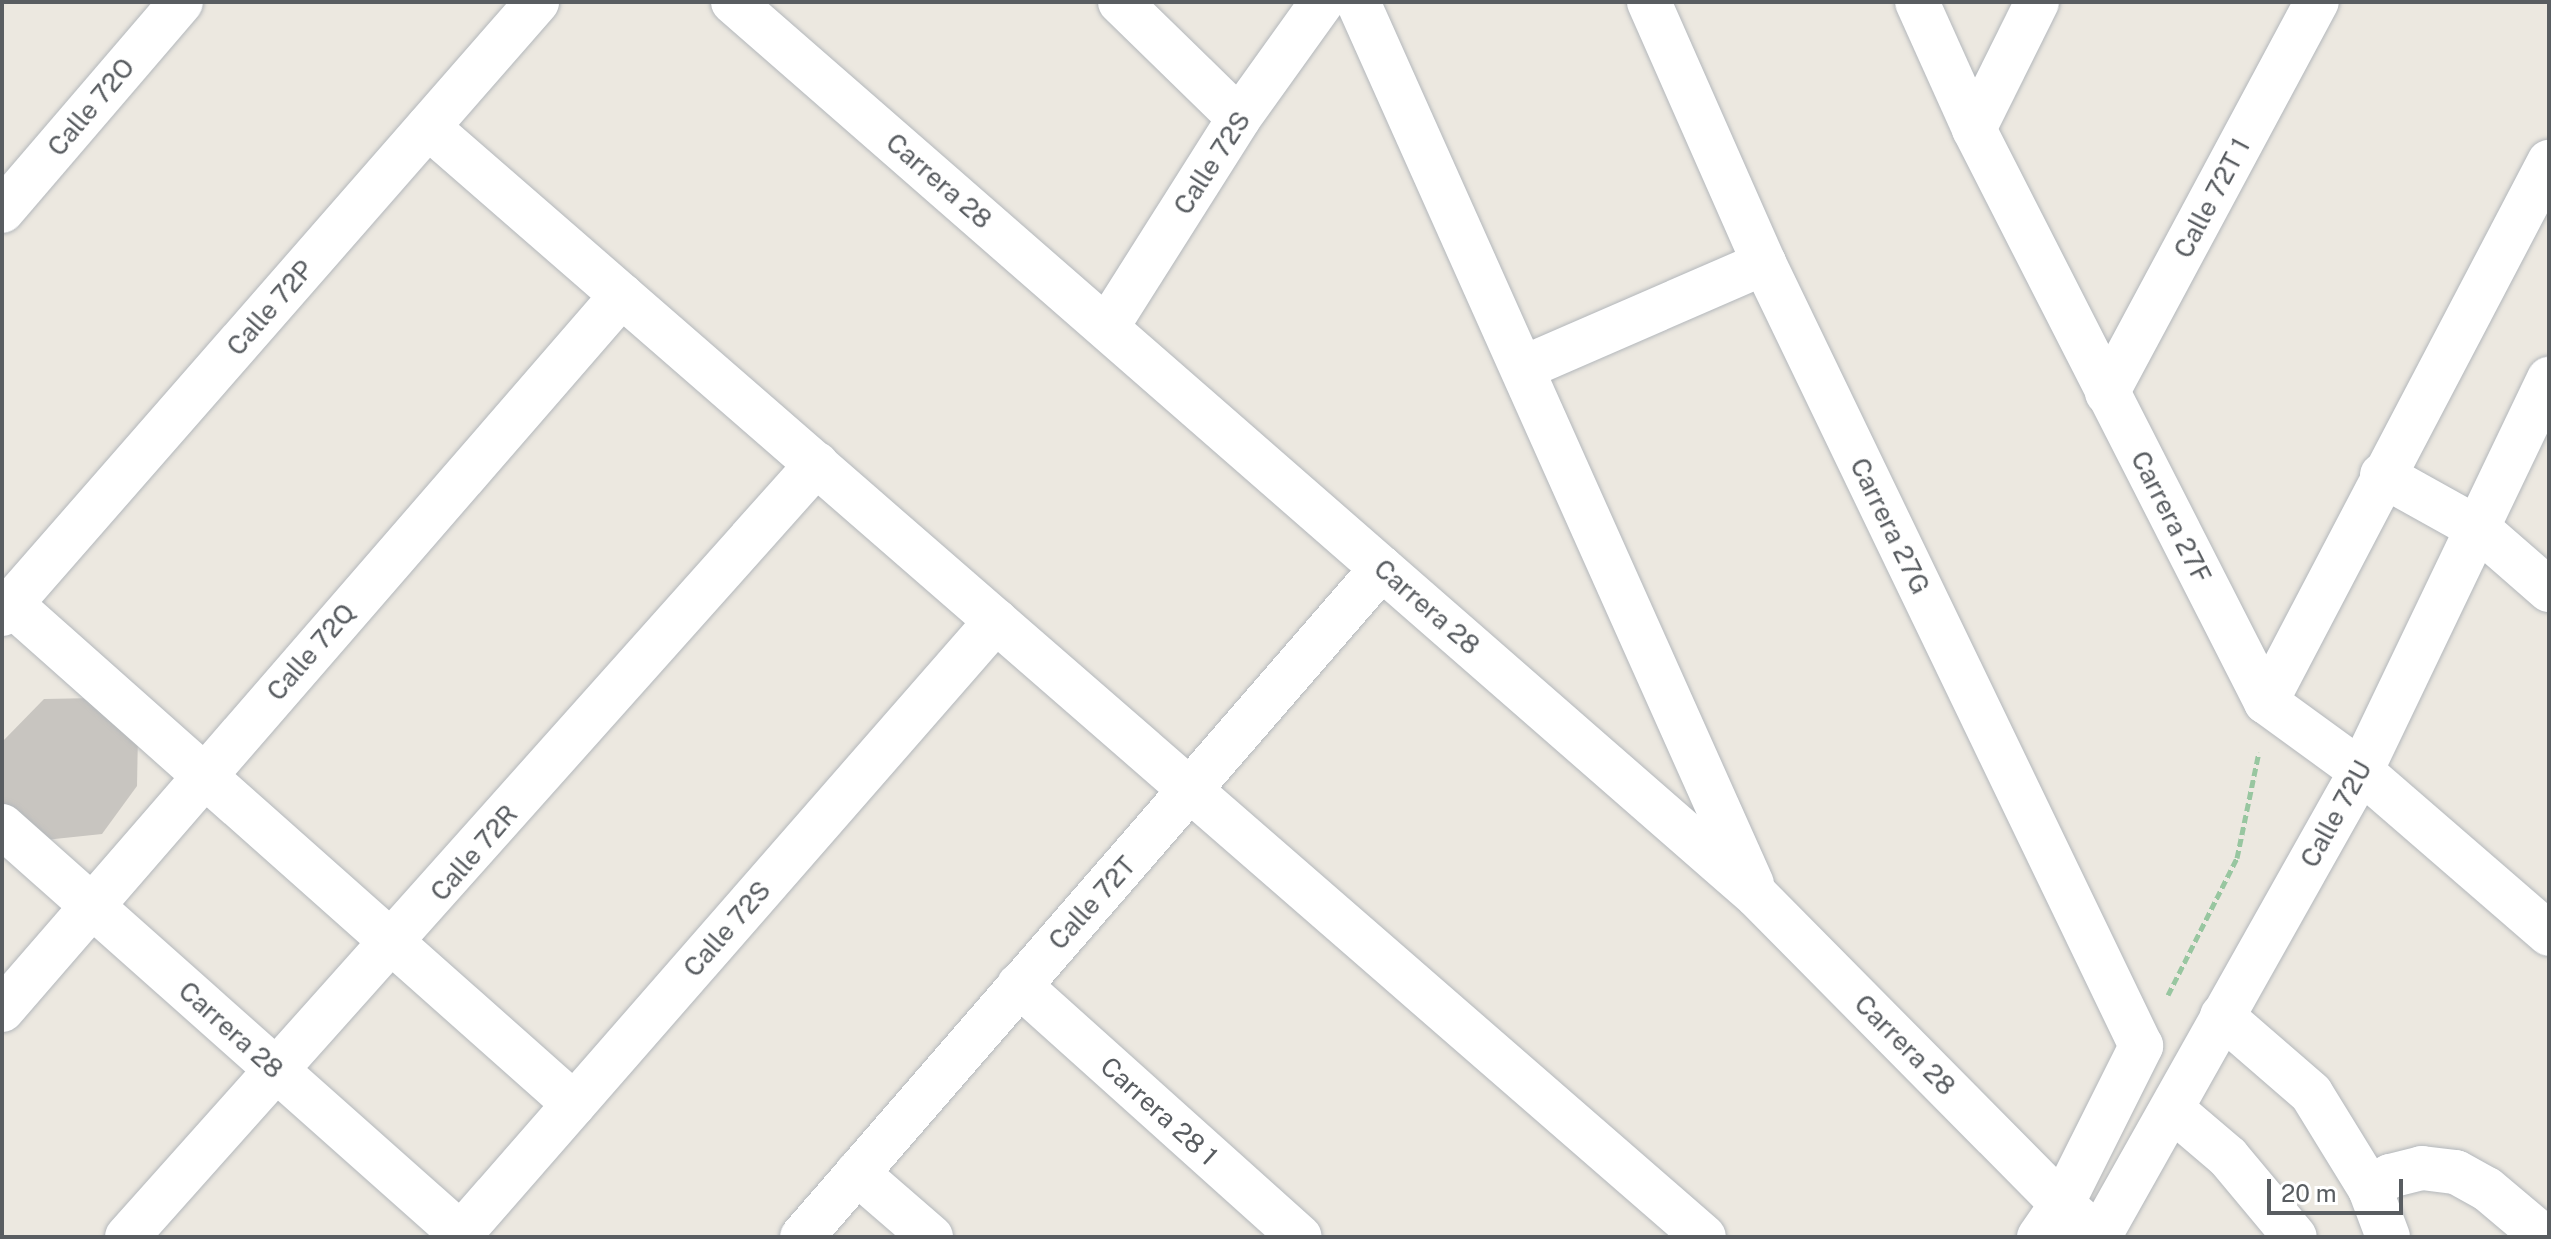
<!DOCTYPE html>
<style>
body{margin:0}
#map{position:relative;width:2551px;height:1239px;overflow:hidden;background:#ece8e0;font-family:"Public Sans",sans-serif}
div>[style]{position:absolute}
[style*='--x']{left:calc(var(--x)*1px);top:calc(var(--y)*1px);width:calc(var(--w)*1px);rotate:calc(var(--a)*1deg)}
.building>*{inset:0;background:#c8c5c0}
.path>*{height:5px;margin-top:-2.5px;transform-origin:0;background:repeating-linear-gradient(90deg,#98c6a0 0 8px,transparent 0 12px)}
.roads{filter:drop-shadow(0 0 2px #b3b7bb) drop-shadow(0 0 2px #b3b7bb)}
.street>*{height:44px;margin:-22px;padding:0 22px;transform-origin:22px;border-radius:22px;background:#fff}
.secondary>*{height:44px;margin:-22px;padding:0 22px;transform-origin:22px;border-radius:22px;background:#fff}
span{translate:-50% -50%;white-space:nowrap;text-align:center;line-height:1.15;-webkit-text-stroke:6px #fff;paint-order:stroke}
.street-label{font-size:26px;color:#595d61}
.frame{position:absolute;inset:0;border:4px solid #595d61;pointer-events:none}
.scale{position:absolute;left:2267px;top:1179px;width:136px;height:36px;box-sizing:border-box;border:4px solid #595d61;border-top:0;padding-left:10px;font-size:24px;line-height:28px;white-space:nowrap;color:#595d61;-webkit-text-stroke:6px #fff;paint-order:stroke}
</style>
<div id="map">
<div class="building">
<i style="clip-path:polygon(95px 698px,138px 733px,137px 786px,102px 834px,45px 840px,2px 805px,2px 742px,44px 699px)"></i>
</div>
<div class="path">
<i style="--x:2168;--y:995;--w:153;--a:-63.3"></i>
<i style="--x:2237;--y:858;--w:108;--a:-78.3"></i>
</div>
<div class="roads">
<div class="street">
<i style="--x:733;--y:2;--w:1359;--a:41.12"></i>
<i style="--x:1757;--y:896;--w:433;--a:45.3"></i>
<i style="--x:2062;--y:1204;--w:177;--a:-63.4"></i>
<i style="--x:2141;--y:1046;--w:869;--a:-115.71"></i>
<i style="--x:1764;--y:263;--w:285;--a:-113.8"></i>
<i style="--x:1120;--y:2;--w:166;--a:44.3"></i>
<i style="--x:1358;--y:2;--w:966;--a:65.93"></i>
<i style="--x:1917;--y:2;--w:139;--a:65.8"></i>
<i style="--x:1974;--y:129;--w:643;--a:63"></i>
<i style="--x:2266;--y:702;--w:117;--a:36"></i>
<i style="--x:2361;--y:771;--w:249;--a:40.9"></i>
<i style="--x:428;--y:127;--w:1691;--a:41.02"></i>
<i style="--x:1974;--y:129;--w:142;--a:-63.6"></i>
<i style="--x:2;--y:211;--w:275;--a:-49.4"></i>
<i style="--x:1107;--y:327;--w:247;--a:-57.7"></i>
<i style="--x:1239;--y:118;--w:143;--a:-54.4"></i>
<i style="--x:1523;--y:368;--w:263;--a:-23.5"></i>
<i style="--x:2107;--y:393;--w:444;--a:-61.8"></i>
<i style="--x:2382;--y:475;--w:111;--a:29.1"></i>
<i style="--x:2479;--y:529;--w:93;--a:41.1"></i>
<i style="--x:11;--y:604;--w:753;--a:41.61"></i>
<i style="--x:2;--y:614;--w:813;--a:-48.84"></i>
<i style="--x:2266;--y:702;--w:610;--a:-62.34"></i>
<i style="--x:2;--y:826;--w:614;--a:41.63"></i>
<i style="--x:1019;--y:985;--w:377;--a:41.9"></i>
<i style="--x:2;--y:1010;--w:946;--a:-49.07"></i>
<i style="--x:2222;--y:1016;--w:118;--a:40.9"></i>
<i style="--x:2311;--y:1093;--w:113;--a:58.4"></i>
<i style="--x:2370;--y:1189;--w:51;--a:69.4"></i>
<i style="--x:2174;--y:1111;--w:71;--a:40.4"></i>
<i style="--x:2228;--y:1157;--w:104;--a:50.1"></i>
<i style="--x:857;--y:1173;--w:98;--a:40.9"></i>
<i style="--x:2370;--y:1189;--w:24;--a:-33"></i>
<i style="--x:2390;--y:1176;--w:33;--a:-14"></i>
<i style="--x:2422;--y:1168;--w:34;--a:7"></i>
<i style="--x:2456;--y:1172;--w:35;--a:29"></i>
<i style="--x:2487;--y:1189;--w:75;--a:40.1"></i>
<i style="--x:127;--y:1237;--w:1036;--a:-48.25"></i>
<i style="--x:458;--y:1237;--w:818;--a:-48.87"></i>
<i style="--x:802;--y:1237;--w:885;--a:-49.08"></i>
</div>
<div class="secondary">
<i style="--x:2039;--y:1237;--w:40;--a:-55.1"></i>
<i style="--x:2062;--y:1204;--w:50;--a:41.7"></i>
<i style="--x:2099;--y:1237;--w:535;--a:-60.65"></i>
<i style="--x:2361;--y:771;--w:435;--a:-64.4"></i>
</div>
</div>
<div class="street-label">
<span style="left:91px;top:107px;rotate:-50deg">Calle 72O</span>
<span style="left:1212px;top:163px;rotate:-57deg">Calle 72S</span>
<span style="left:939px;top:181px;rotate:41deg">Carrera 28</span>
<span style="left:2212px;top:198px;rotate:-62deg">Calle 72T 1</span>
<span style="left:270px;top:308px;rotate:-49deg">Calle 72P</span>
<span style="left:2171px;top:517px;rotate:63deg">Carrera 27F</span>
<span style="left:1890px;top:526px;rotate:64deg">Carrera 27G</span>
<span style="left:1427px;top:607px;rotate:41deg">Carrera 28</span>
<span style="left:311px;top:652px;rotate:-49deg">Calle 72Q</span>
<span style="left:2336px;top:814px;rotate:-61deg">Calle 72U</span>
<span style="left:474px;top:853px;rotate:-49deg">Calle 72R</span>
<span style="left:1092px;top:903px;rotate:-48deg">Calle 72T</span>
<span style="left:727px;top:929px;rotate:-49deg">Calle 72S</span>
<span style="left:231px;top:1030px;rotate:42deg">Carrera 28</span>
<span style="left:1905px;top:1045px;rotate:45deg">Carrera 28</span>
<span style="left:1159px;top:1111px;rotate:42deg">Carrera 28 1</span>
</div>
<div class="frame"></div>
<div class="scale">20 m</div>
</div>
